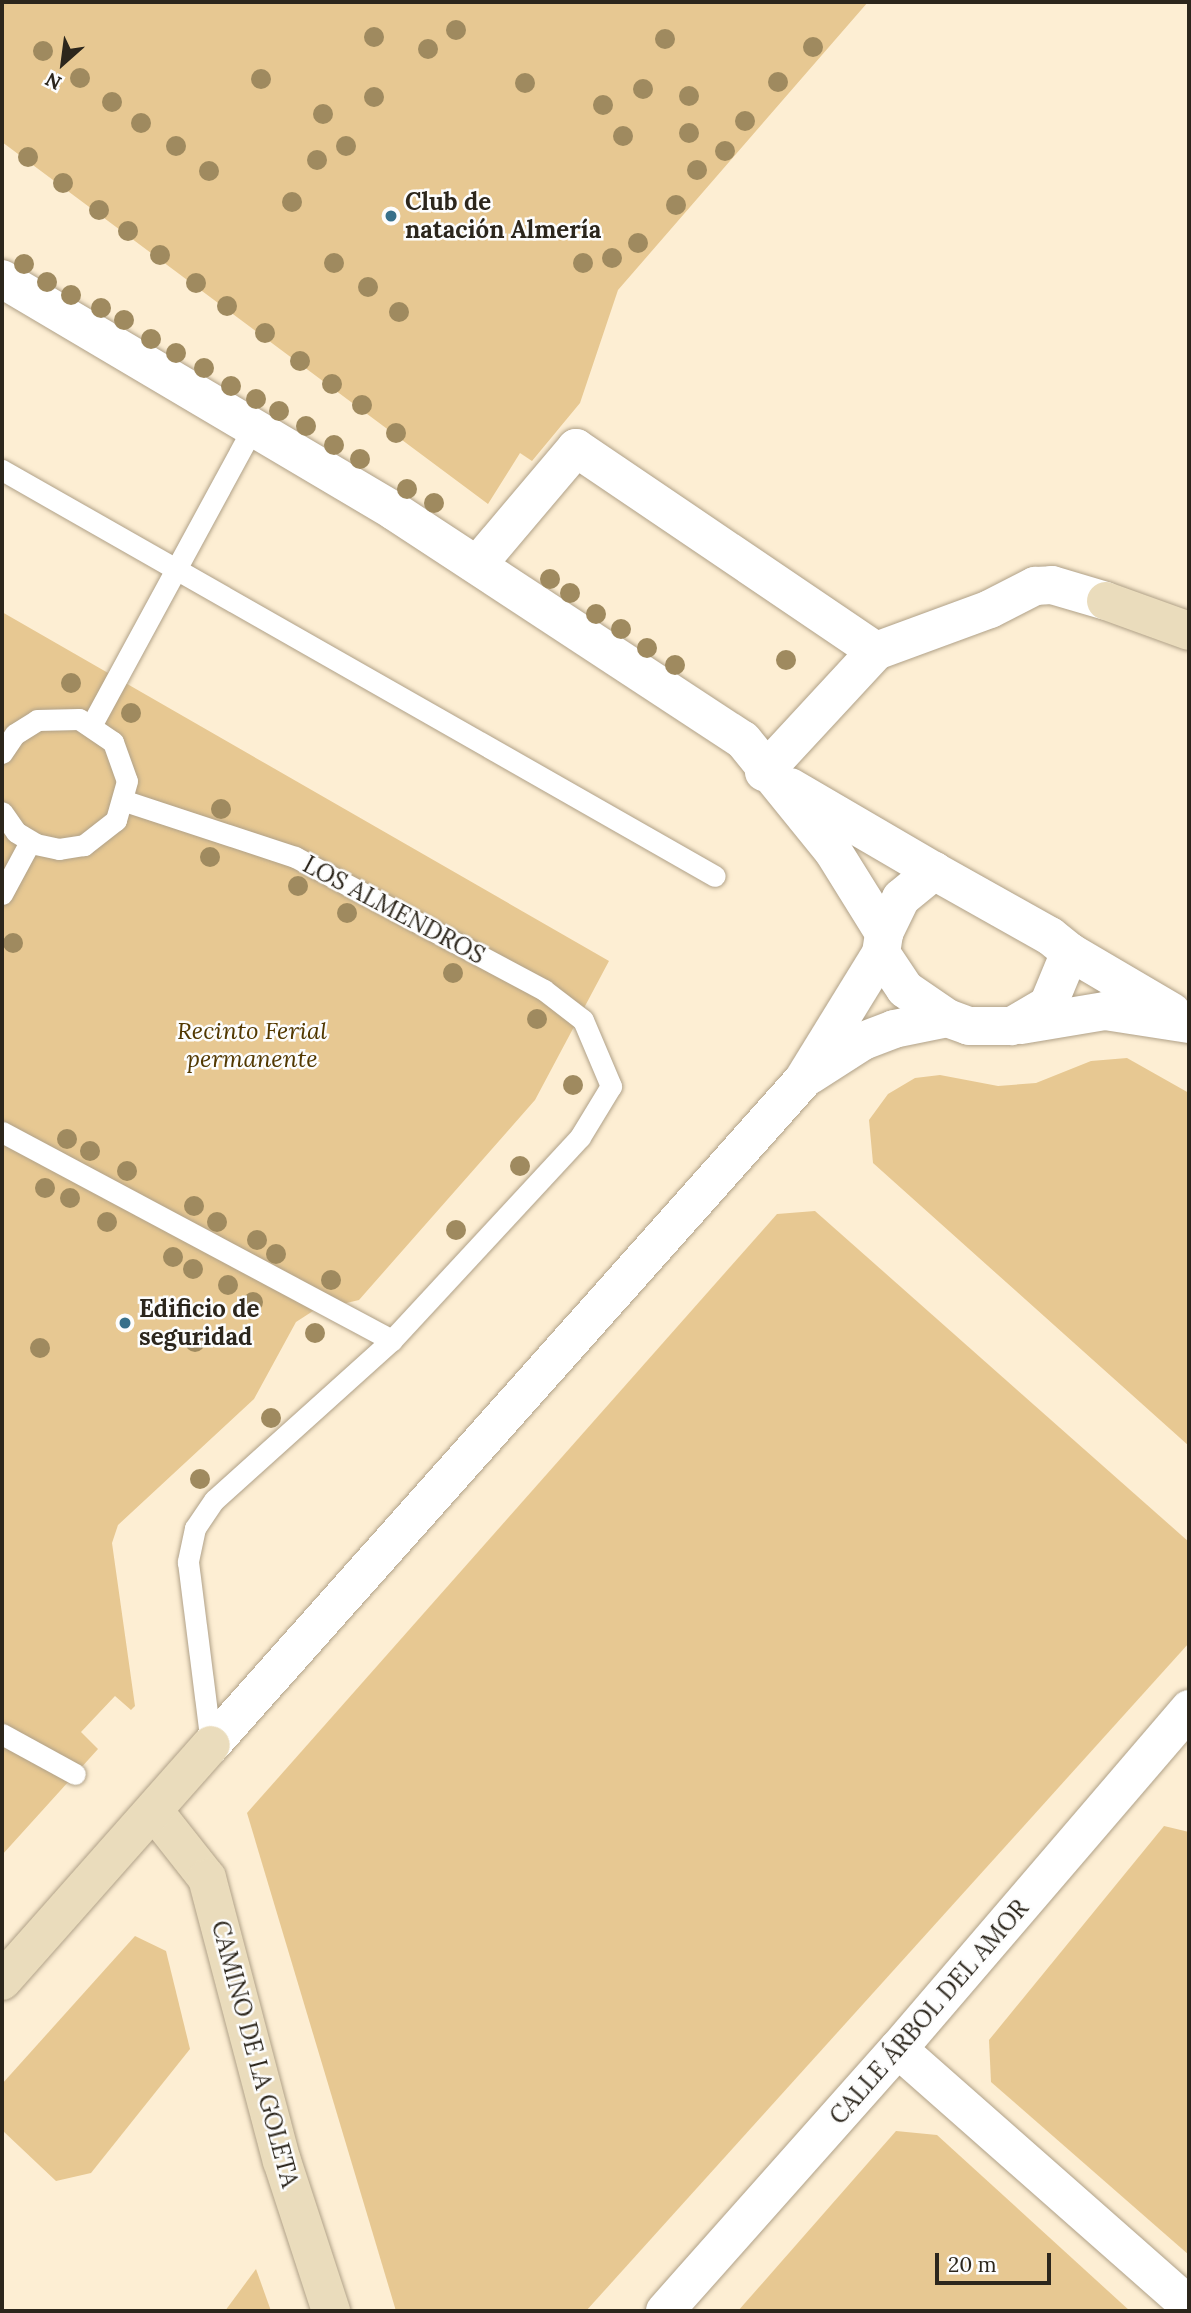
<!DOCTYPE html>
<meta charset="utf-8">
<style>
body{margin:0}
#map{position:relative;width:1191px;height:2313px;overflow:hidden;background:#fdeed3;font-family:Lora,serif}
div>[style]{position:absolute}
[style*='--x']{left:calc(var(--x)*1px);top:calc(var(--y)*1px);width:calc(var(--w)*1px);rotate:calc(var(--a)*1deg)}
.green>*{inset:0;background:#e7c892}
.roads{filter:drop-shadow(0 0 2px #b0a188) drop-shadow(0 0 2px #b0a188)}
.lane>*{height:21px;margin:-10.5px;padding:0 10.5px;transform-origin:10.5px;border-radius:10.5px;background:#fff}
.street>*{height:38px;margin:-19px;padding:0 19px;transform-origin:19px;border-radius:19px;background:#fff}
.secondary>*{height:38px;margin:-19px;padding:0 19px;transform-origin:19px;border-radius:19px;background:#eadcbc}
.trees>*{width:20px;height:20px;margin:-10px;border-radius:50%;background:#9f8a5f}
.dots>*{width:19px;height:19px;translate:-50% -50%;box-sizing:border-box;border:4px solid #fdfdfd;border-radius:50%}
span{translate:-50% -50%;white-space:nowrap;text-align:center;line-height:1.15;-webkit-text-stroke:5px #fdfdfd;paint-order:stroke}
.poi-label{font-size:24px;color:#2c261c;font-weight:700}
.left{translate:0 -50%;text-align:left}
.street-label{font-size:24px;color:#2c261c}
.park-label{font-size:24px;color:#523800;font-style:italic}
.frame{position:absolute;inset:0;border:4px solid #2c261c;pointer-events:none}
.north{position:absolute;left:28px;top:28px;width:70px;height:70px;-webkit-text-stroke:5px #fdfdfd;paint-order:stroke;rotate:208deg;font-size:19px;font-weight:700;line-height:28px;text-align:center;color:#2c261c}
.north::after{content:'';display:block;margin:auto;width:24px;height:32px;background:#2c261c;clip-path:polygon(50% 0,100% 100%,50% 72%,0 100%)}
.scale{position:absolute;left:935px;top:2253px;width:116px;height:32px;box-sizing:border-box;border:4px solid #2c261c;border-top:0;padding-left:9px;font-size:21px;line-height:24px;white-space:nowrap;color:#2c261c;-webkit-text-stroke:5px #fdfdfd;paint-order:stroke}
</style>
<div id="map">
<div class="green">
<i style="clip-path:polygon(2px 2px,868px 2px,618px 290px,580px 403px,532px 461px,520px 453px,488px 504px,2px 142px)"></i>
<i style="clip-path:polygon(2px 612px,609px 961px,535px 1100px,359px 1300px,313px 1311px,296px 1322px,254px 1399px,118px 1525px,112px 1543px,135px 1706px,131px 1710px,115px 1696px,81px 1732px,98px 1749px,2px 1855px)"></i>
<i style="clip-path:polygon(1127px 1058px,1189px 1093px,1189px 1446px,873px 1163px,869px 1120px,888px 1094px,915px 1078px,940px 1075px,998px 1086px,1036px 1083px,1091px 1061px)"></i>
<i style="clip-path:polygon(815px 1211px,1189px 1542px,1189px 1643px,586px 2311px,396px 2311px,247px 1813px,777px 1214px)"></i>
<i style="clip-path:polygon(1164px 1826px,1189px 1832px,1189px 2255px,991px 2082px,989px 2040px)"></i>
<i style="clip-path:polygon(135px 1936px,166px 1951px,190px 2049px,91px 2173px,56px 2181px,2px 2130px,2px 2084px)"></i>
<i style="clip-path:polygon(896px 2131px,937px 2135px,1130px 2311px,738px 2311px)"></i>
<i style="clip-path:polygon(256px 2269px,271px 2311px,225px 2311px)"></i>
</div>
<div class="roads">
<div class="lane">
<i style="--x:2;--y:470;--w:820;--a:29.66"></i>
<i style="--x:92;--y:724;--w:338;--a:-61.5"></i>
<i style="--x:2;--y:753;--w:23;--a:-56"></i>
<i style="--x:15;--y:734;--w:26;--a:-32"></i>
<i style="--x:37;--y:720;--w:42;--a:-1.4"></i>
<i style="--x:79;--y:719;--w:41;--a:34.1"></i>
<i style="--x:113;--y:742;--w:41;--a:70.3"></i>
<i style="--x:127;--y:781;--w:41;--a:105.8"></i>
<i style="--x:116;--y:820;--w:41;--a:142"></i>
<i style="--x:84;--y:845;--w:25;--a:171"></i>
<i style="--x:59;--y:849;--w:24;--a:-168"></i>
<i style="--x:36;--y:844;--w:23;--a:-149"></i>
<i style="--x:16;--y:832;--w:24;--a:-125"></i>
<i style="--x:125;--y:801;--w:179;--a:18.2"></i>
<i style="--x:295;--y:857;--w:282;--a:28.1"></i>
<i style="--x:544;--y:990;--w:49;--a:37.6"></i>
<i style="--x:583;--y:1020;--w:72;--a:67"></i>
<i style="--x:611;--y:1086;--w:60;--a:121.3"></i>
<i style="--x:580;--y:1137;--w:277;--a:132.8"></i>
<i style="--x:392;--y:1340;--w:239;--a:138"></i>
<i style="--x:214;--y:1500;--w:34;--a:124"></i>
<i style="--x:195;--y:1528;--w:35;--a:102"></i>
<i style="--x:188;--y:1562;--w:184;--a:82.8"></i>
<i style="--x:2;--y:894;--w:59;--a:-61.7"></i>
<i style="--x:2;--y:1132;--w:442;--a:28.1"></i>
<i style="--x:2;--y:1734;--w:83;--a:28.7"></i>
</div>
<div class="street">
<i style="--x:2;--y:279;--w:456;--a:30.6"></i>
<i style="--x:394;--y:511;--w:417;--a:33.3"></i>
<i style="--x:743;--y:740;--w:143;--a:51"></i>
<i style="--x:833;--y:851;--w:97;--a:58.1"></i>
<i style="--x:478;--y:564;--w:152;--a:-49.8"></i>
<i style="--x:576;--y:448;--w:362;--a:34.1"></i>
<i style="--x:876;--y:651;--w:165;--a:132.8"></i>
<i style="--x:876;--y:651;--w:121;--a:-20.2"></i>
<i style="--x:990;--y:609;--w:51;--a:-27.1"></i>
<i style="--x:1035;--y:586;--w:17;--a:-3"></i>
<i style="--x:1052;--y:585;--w:56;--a:16.5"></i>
<i style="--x:790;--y:787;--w:167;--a:30.3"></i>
<i style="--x:934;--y:871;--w:133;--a:29.3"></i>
<i style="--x:1050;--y:936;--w:26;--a:39"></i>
<i style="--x:1070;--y:952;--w:57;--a:112.5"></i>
<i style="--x:1048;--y:1005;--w:42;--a:149.7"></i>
<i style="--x:1012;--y:1026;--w:43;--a:180"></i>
<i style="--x:969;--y:1026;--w:23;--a:-160"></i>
<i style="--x:947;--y:1018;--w:51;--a:-145.4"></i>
<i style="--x:905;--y:989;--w:43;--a:-123.7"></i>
<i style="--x:881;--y:953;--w:20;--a:-81"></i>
<i style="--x:884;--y:933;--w:39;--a:-64"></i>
<i style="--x:901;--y:898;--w:43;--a:-39.3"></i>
<i style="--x:1070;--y:952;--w:118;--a:30.5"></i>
<i style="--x:1021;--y:1025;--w:85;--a:-9.5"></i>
<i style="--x:1105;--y:1011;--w:85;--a:8.8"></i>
<i style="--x:810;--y:1075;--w:63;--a:-32.7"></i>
<i style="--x:863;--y:1041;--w:33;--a:-21"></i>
<i style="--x:894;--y:1029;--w:54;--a:-11.7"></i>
<i style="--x:211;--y:1745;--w:890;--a:-48.32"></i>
<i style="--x:803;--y:1080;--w:149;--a:-58.4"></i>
<i style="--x:898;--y:2049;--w:388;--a:41.4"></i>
<i style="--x:665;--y:2311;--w:351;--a:-48.4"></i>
<i style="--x:898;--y:2049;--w:448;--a:-49.4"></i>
</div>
<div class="secondary">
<i style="--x:1106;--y:601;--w:88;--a:19.9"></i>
<i style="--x:154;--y:1811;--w:85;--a:51.7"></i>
<i style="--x:207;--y:1878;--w:293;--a:75.2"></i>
<i style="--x:282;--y:2161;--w:158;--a:71.9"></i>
<i style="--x:2;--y:1981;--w:315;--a:-48.5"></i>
</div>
</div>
<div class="trees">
<i style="left:456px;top:30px"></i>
<i style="left:374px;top:37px"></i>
<i style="left:665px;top:39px"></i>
<i style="left:813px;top:47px"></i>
<i style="left:428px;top:49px"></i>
<i style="left:43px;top:51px"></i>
<i style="left:80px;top:78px"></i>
<i style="left:261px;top:79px"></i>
<i style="left:778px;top:82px"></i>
<i style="left:525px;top:83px"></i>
<i style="left:643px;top:89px"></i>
<i style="left:689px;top:96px"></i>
<i style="left:374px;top:97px"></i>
<i style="left:112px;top:102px"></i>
<i style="left:603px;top:105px"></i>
<i style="left:323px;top:114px"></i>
<i style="left:745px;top:121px"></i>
<i style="left:141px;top:123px"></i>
<i style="left:689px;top:133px"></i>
<i style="left:623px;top:136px"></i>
<i style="left:176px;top:146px"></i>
<i style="left:346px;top:146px"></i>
<i style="left:725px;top:151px"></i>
<i style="left:28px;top:157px"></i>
<i style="left:317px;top:160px"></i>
<i style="left:697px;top:170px"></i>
<i style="left:209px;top:171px"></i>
<i style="left:63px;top:183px"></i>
<i style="left:292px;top:202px"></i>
<i style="left:676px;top:205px"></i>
<i style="left:99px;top:210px"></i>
<i style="left:128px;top:231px"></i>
<i style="left:638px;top:243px"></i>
<i style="left:160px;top:255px"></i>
<i style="left:612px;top:258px"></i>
<i style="left:334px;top:263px"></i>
<i style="left:583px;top:263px"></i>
<i style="left:24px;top:264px"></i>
<i style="left:47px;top:282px"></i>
<i style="left:196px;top:283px"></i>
<i style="left:368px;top:287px"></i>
<i style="left:71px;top:295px"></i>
<i style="left:227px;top:306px"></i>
<i style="left:101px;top:308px"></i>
<i style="left:399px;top:312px"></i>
<i style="left:124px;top:320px"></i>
<i style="left:265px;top:333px"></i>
<i style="left:151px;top:339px"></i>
<i style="left:176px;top:353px"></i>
<i style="left:300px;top:361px"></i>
<i style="left:204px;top:368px"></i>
<i style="left:332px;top:384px"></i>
<i style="left:231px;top:386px"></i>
<i style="left:256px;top:399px"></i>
<i style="left:362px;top:405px"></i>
<i style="left:279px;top:411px"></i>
<i style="left:306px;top:426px"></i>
<i style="left:396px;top:433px"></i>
<i style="left:334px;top:445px"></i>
<i style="left:360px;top:459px"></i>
<i style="left:407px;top:489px"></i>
<i style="left:434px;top:503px"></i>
<i style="left:550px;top:579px"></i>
<i style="left:570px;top:593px"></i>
<i style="left:596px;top:614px"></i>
<i style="left:621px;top:629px"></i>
<i style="left:647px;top:648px"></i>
<i style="left:786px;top:660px"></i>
<i style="left:675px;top:665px"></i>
<i style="left:71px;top:683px"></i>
<i style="left:131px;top:713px"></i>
<i style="left:221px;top:809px"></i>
<i style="left:210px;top:857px"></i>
<i style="left:298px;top:886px"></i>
<i style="left:347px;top:913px"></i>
<i style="left:13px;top:943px"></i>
<i style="left:453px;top:973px"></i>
<i style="left:537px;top:1019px"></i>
<i style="left:573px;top:1085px"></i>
<i style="left:67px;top:1139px"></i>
<i style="left:90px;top:1151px"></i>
<i style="left:520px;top:1166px"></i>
<i style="left:127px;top:1171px"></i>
<i style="left:45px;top:1188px"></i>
<i style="left:70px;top:1198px"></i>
<i style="left:194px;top:1206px"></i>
<i style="left:107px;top:1222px"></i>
<i style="left:217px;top:1222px"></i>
<i style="left:456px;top:1230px"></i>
<i style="left:257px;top:1240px"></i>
<i style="left:276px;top:1254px"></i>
<i style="left:173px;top:1257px"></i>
<i style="left:193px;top:1269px"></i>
<i style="left:331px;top:1280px"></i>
<i style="left:228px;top:1285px"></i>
<i style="left:253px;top:1302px"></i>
<i style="left:315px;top:1333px"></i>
<i style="left:195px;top:1342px"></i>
<i style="left:40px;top:1348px"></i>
<i style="left:271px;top:1418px"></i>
<i style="left:200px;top:1479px"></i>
</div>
<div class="dots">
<i style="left:391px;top:216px;background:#38708a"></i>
<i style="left:125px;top:1323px;background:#38708a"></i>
</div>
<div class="poi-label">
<span class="left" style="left:405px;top:216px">Club de<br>natación Almería</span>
<span class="left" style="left:139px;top:1323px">Edificio de<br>seguridad</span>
</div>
<div class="street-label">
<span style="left:394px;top:910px;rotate:28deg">LOS ALMENDROS</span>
<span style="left:929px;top:2012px;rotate:-49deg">CALLE ÁRBOL DEL AMOR</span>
<span style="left:255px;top:2054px;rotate:75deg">CAMINO DE LA GOLETA</span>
</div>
<div class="park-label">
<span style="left:252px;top:1045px">Recinto Ferial<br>permanente</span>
</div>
<div class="frame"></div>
<div class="north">N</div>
<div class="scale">20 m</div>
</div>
